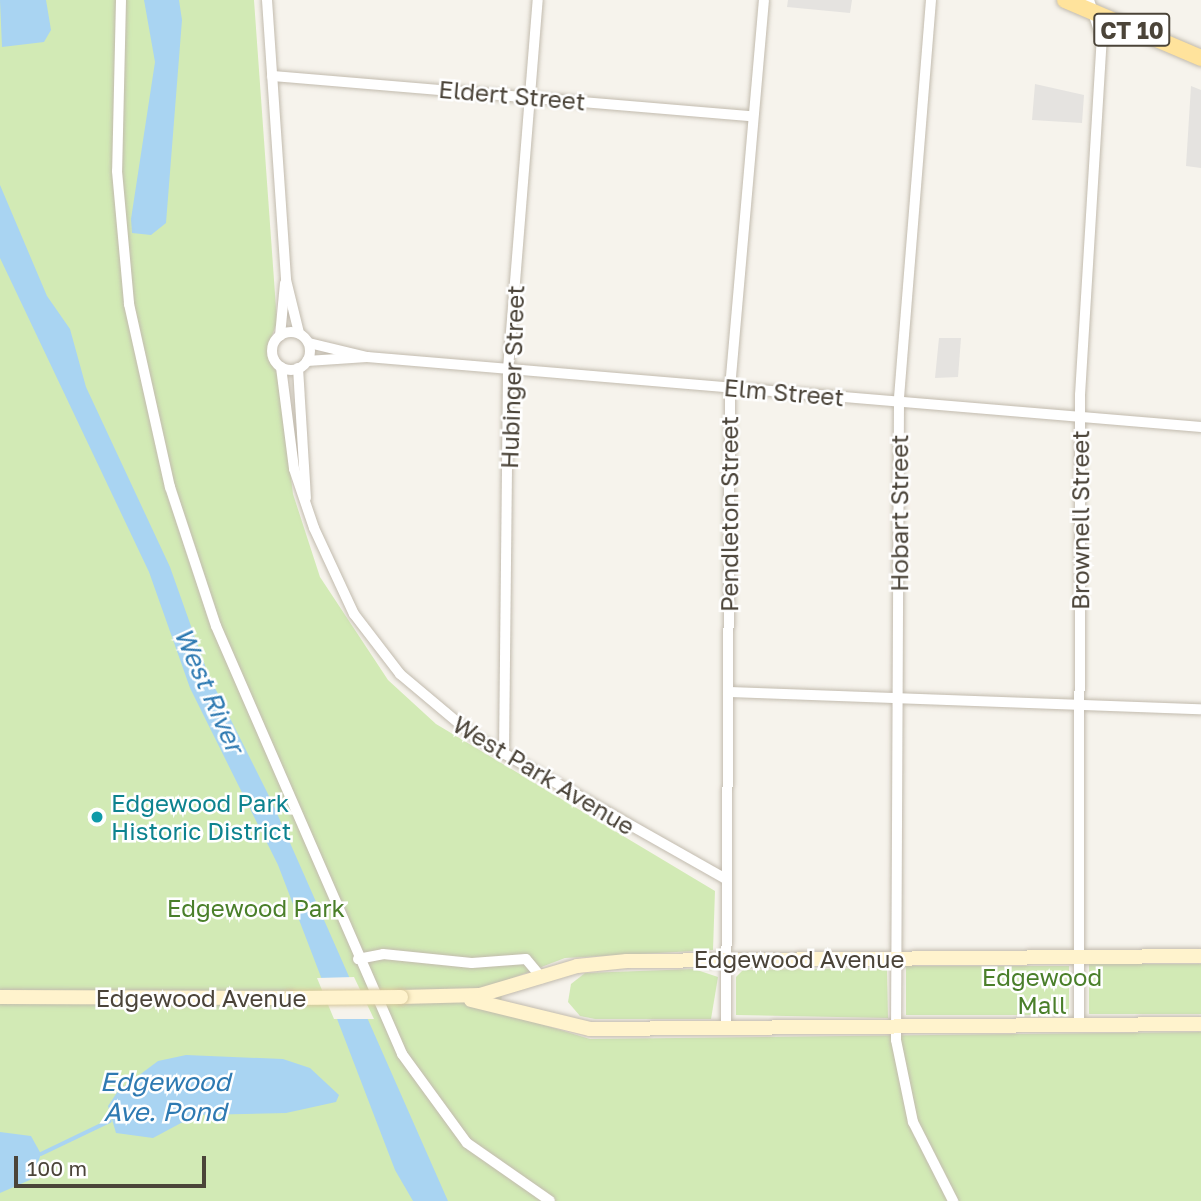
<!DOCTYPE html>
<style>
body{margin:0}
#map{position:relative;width:1201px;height:1201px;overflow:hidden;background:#f6f3ec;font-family:"Golos Text",sans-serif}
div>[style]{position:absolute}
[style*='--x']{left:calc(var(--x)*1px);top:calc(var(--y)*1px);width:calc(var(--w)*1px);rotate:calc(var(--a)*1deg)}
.green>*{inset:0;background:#d2eab5;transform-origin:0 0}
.parking>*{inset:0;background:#e5e3e0}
.water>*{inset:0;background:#a9d4f2}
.pier>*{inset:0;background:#f6f3ec}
.stream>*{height:3.5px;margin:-1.75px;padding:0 1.75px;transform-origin:1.75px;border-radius:1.75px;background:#a9d4f2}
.roads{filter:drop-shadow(0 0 2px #c2bbae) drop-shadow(0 0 2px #c2bbae)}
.street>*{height:10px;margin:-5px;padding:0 5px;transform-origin:5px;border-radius:5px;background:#fff}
.street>.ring{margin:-5px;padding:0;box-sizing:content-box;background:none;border:10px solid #fff;border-radius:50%}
.secondary>*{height:14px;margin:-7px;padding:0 7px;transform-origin:7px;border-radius:7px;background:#fff3cd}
.primary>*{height:16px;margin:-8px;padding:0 8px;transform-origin:8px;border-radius:8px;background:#ffe39c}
.bridges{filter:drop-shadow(0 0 2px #d6c79b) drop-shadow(0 0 2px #d6c79b)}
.secondary-bridge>*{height:14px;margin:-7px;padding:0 7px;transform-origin:7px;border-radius:7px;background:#fff3cd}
.dots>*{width:19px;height:19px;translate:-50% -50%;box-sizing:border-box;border:4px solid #fff;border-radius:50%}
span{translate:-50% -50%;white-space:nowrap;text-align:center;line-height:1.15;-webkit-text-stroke:5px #fff;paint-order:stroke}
.shield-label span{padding:2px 5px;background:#fff;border:2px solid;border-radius:5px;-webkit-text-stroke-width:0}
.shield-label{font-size:23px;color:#4b4439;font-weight:700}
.street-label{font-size:24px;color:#4b4439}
.culture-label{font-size:24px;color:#0d838f}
.left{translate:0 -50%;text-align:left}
.park-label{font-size:24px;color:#4a7f2a}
.water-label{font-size:26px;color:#2e7ab2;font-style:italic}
.scale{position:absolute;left:14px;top:1156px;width:192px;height:32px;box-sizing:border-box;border:4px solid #4b4439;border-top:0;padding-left:9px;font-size:21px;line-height:24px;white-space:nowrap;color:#4b4439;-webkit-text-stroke:5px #fff;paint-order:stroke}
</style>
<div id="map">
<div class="green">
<i style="clip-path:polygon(0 0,254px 0,277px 322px,267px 350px,278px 376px,293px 494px,320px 577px,388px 680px,436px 724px,715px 891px,713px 950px,565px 958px,502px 982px,501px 1012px,590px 1039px,1201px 1032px,1201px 1201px,0 1201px)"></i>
<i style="left:1201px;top:964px;width:50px;height:112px;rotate:90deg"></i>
<i style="left:1069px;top:966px;width:49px;height:163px;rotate:90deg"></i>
<i style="clip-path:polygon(887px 968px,888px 1018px,736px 1015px,736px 977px,743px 970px)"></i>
<i style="clip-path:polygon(694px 969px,718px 977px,711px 1019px,595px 1019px,580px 1016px,568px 1002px,571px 984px,585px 973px)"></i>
</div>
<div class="parking">
<i style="clip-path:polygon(788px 0,852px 0,850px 13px,787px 7px)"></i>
<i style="clip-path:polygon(1035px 84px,1084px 95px,1082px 123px,1032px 120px)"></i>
<i style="clip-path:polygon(1191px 86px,1201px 90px,1201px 168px,1186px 166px)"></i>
<i style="clip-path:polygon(939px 338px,961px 338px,958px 377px,935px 378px)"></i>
</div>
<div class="water">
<i style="clip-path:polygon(0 0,46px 0,51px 30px,44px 42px,2px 47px)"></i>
<i style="clip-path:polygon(144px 0,179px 0,182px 20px,166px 223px,151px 235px,132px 233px,131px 219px,155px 62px)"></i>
<i style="clip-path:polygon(0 185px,47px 296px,70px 329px,86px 387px,170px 567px,208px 674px,272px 802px,448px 1201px,413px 1201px,395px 1170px,278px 865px,190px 688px,149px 572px,0 258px)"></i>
<i style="clip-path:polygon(186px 1055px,283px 1059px,310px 1068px,339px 1095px,336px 1102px,286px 1113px,196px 1115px,153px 1138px,116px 1133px,108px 1106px,118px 1091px,158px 1061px)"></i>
<i style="clip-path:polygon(0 1132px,31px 1136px,41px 1154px,32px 1179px,0 1193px)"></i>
</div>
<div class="pier">
<i style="clip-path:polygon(354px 977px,374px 1019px,334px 1019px,317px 978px)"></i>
</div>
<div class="stream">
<i style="--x:41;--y:1154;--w:76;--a:-25.6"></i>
</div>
<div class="roads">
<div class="street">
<i style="--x:121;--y:0;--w:171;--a:91.3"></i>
<i style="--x:117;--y:171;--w:134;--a:84.8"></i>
<i style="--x:129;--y:304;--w:188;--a:77.4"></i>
<i style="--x:170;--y:487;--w:146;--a:71.7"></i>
<i style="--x:216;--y:626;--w:467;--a:66.5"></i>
<i style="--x:402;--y:1054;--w:110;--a:53.9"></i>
<i style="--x:467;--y:1143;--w:101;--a:34.9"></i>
<i style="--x:267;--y:0;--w:281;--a:86.1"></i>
<i style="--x:286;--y:280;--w:55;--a:76.2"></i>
<i style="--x:931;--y:0;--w:402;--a:94.6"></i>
<i style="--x:899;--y:401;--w:639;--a:90.27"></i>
<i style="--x:896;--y:1040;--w:84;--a:78.3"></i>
<i style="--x:913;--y:1122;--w:89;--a:63.1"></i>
<i style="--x:272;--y:76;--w:482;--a:4.8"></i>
<i class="ring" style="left:272px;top:332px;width:28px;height:28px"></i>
<i style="--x:280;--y:336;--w:53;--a:-84.6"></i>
<i style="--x:309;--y:343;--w:60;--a:13.6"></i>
<i style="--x:367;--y:357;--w:837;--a:4.8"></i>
<i style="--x:307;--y:361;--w:60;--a:-3.8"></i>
<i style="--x:281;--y:367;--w:103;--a:82.7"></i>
<i style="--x:294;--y:469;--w:62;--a:71.3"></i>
<i style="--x:314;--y:528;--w:95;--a:65.1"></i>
<i style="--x:354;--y:614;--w:76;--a:52.5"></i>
<i style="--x:400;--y:674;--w:98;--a:40"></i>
<i style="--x:475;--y:737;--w:288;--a:29.5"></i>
<i style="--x:298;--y:368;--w:130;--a:86.5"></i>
<i style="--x:728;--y:692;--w:473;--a:2.1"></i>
<i style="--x:504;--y:754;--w:385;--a:-89.4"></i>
<i style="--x:508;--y:369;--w:370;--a:-85.4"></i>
<i style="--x:358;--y:959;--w:25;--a:-11"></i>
<i style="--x:383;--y:954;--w:89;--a:5.8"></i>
<i style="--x:472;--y:963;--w:54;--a:-4.2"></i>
<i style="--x:526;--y:959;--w:25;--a:50"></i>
<i style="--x:1079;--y:1026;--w:631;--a:-89.91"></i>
<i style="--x:1080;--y:395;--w:356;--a:-86.5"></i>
<i style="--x:1102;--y:40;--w:42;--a:-108"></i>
<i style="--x:726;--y:1029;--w:641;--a:-89.64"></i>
<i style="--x:730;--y:388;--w:389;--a:-85"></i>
</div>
<div class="secondary">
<i style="--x:0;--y:997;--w:290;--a:0.2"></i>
<i style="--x:401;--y:997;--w:79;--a:-1.5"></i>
<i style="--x:480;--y:995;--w:101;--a:-16.6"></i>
<i style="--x:577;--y:966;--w:50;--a:-5.7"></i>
<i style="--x:627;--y:961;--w:574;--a:-0.5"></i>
<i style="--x:471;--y:1000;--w:122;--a:13.7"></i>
<i style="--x:590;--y:1029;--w:611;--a:-0.47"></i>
</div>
<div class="primary">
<i style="--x:1065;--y:0;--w:148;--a:23.1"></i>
</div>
</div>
<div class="bridges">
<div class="secondary-bridge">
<i style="--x:290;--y:998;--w:111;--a:-0.5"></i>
</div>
</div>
<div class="dots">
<i style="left:97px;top:817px;background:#0f9aa8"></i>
</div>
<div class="shield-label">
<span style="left:1132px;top:30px">CT 10</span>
</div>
<div class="street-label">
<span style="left:512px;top:95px;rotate:5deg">Eldert Street</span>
<span style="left:512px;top:377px;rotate:-88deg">Hubinger Street</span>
<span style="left:784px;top:392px;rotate:5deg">Elm Street</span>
<span style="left:899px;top:513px;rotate:-90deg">Hobart Street</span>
<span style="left:729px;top:514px;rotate:-90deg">Pendleton Street</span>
<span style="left:1080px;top:520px;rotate:-90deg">Brownell Street</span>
<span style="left:544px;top:775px;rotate:31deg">West Park Avenue</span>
<span style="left:799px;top:959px">Edgewood Avenue</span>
<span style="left:201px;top:998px">Edgewood Avenue</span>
</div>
<div class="culture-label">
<span class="left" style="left:111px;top:817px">Edgewood Park<br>Historic District</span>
</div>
<div class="park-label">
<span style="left:256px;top:908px">Edgewood Park</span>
<span style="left:1042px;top:991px">Edgewood<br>Mall</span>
</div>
<div class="water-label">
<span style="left:209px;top:690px;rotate:66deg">West River</span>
<span style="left:165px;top:1097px">Edgewood<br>Ave. Pond</span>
</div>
<div class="scale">100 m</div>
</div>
